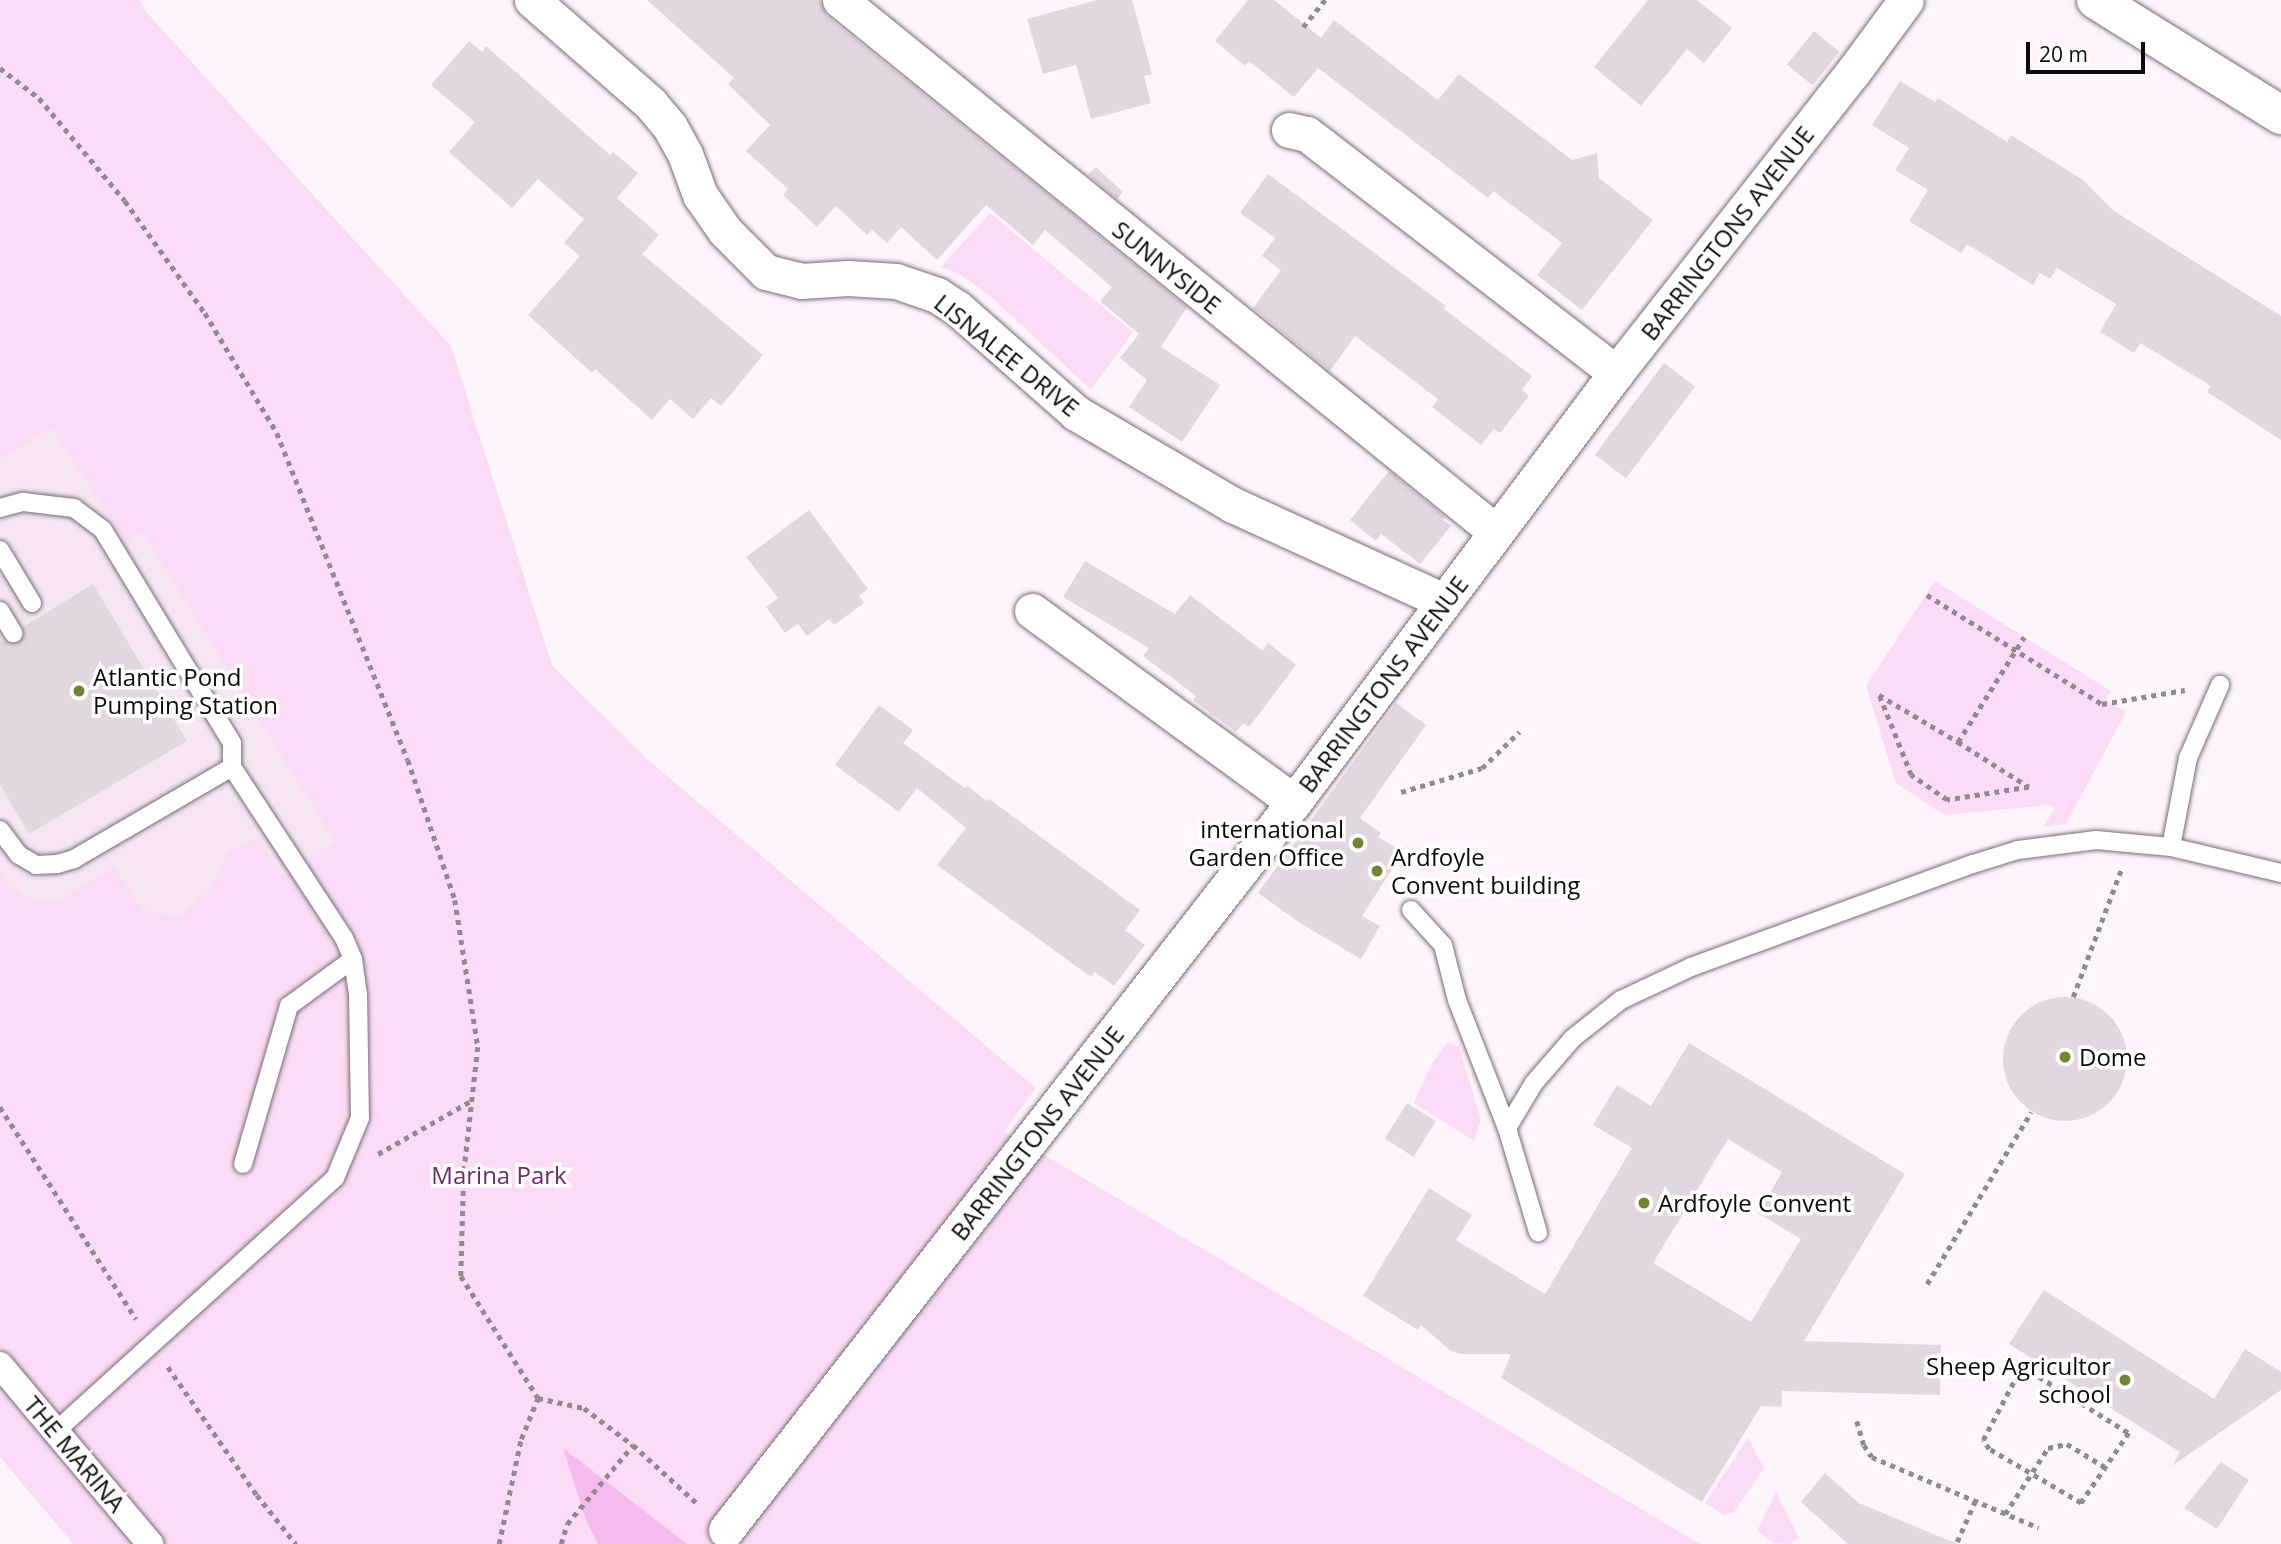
<!DOCTYPE html>
<style>
body{margin:0}
#map{position:relative;width:2281px;height:1544px;overflow:hidden;background:#fef4fc;font-family:"Open Sans",sans-serif}
div>[style]{position:absolute}
[style*='--x']{left:calc(var(--x)*1px);top:calc(var(--y)*1px);width:calc(var(--w)*1px);rotate:calc(var(--a)*1deg)}
.built>*{inset:0;background:#f6e6f3}
.green>*{inset:0;background:#fbdbf6}
.water>*{inset:0;background:#f6bbee}
.building>*{inset:0;background:#e1d8df;transform-origin:0 0}
.round{border-radius:50%}
.path>*{height:4.5px;margin-top:-2.25px;transform-origin:0;background:repeating-linear-gradient(90deg,#918a90 0 5px,transparent 0 10px)}
.roads{filter:drop-shadow(0 0 2px #776e75) drop-shadow(0 0 2px #776e75)}
.service>*{height:18px;margin:-9px;padding:0 9px;transform-origin:9px;border-radius:9px;background:#fff}
.pedestrian>*{height:26px;margin:-13px;padding:0 13px;transform-origin:13px;border-radius:13px;background:#fff}
.minor>*{height:35px;margin:-17.5px;padding:0 17.5px;transform-origin:17.5px;border-radius:17.5px;background:#fff}
.tertiary>*{height:38px;margin:-19px;padding:0 19px;transform-origin:19px;border-radius:19px;background:#fff}
.dots>*{width:19px;height:19px;translate:-50% -50%;box-sizing:border-box;border:4px solid #fff;border-radius:50%}
span{translate:-50% -50%;white-space:nowrap;text-align:center;line-height:1.15;-webkit-text-stroke:7px #fff;paint-order:stroke}
.street-label{font-size:24px;color:#0d0a0d}
.poi-label{font-size:24px;color:#0d0a0d}
.left{translate:0 -50%;text-align:left}
.right{translate:-100% -50%;text-align:right}
.park-label{font-size:24px;color:#6f2b69}
.scale{position:absolute;left:2026px;top:42px;width:119px;height:32px;box-sizing:border-box;border:4px solid #0d0a0d;border-top:0;padding-left:9px;font-size:21px;line-height:24px;white-space:nowrap;color:#0d0a0d;-webkit-text-stroke:5px #fff;paint-order:stroke}
</style>
<div id="map">
<div class="built">
<i style="clip-path:polygon(55px 392px,335px 842px,54px 1014px,0 926px,0 427px)"></i>
</div>
<div class="green">
<i style="clip-path:polygon(0 0,139px 0,147px 13px,451px 346px,552px 665px,647px 759px,1036px 1088px,1004px 1131px,1700px 1544px,73px 1544px,0 1457px,0 874px,9px 885px,24px 896px,44px 902px,61px 899px,114px 867px,143px 910px,180px 917px,208px 892px,229px 851px,257px 839px,282px 875px,335px 842px,142px 532px,126px 541px,51px 428px,0 459px)"></i>
<i style="clip-path:polygon(990px 213px,1133px 332px,1091px 390px,990px 296px,961px 275px,941px 267px)"></i>
<i style="clip-path:polygon(1935px 581px,2111px 691px,2106px 700px,2126px 712px,2066px 824px,2043px 827px,2055px 808px,2050px 805px,1944px 815px,1896px 783px,1866px 686px)"></i>
<i style="clip-path:polygon(1448px 1042px,1459px 1047px,1481px 1120px,1474px 1141px,1414px 1103px,1430px 1067px)"></i>
<i style="clip-path:polygon(1748px 1438px,1764px 1468px,1734px 1512px,1724px 1515px,1705px 1503px)"></i>
<i style="clip-path:polygon(1776px 1492px,1799px 1538px,1790px 1544px,1773px 1543px,1757px 1531px)"></i>
</div>
<div class="water">
<i style="clip-path:polygon(563px 1448px,687px 1544px,598px 1544px,586px 1520px)"></i>
</div>
<div class="building">
<i style="clip-path:polygon(647px 0,820px 0,827px 16px,1187px 307px,1161px 347px,1220px 385px,1182px 442px,1129px 407px,1147px 380px,1120px 358px,1139px 334px,1100px 301px,1112px 287px,1045px 230px,1033px 245px,986px 205px,937px 260px,901px 227px,887px 243px,872px 230px,867px 235px,836px 206px,817px 227px,783px 195px,788px 189px,746px 151px,770px 125px,728px 84px,734px 78px)"></i>
<i style="clip-path:polygon(1097px 0,1132px 0,1152px 74px,1144px 76px,1151px 103px,1091px 119px,1076px 65px,1043px 74px,1027px 19px)"></i>
<i style="clip-path:polygon(1248px 0,1274px 0,1321px 38px,1334px 20px,1438px 100px,1459px 74px,1572px 160px,1597px 153px,1599px 178px,1653px 220px,1582px 310px,1537px 275px,1562px 243px,1493px 191px,1488px 198px,1318px 68px,1294px 97px,1249px 61px,1245px 66px,1215px 41px)"></i>
<i style="clip-path:polygon(1648px 0,1697px 0,1732px 28px,1704px 63px,1687px 49px,1641px 106px,1594px 67px)"></i>
<i style="left:1814px;top:31px;width:33px;height:43px;rotate:39deg"></i>
<i style="clip-path:polygon(469px 41px,482px 52px,486px 46px,610px 155px,613px 152px,638px 173px,617px 198px,659px 235px,642px 254px,763px 355px,721px 406px,711px 398px,693px 419px,670px 399px,652px 420px,595px 369px,592px 373px,528px 315px,580px 256px,564px 243px,584px 219px,538px 179px,512px 208px,449px 152px,475px 122px,431px 85px)"></i>
<i style="clip-path:polygon(1900px 81px,1935px 102px,1938px 98px,2007px 142px,2011px 135px,2083px 180px,2114px 211px,2281px 316px,2281px 440px,2207px 392px,2211px 386px,2140px 343px,2134px 353px,2100px 332px,2116px 304px,2057px 268px,2050px 279px,2040px 273px,2033px 285px,1967px 244px,1961px 253px,1909px 221px,1928px 190px,1895px 170px,1909px 148px,1872px 125px)"></i>
<i style="clip-path:polygon(1096px 167px,1123px 192px,1117px 199px,1088px 175px)"></i>
<i style="clip-path:polygon(1268px 174px,1446px 306px,1444px 309px,1532px 376px,1522px 390px,1529px 396px,1500px 433px,1494px 429px,1481px 445px,1432px 407px,1438px 399px,1355px 336px,1330px 371px,1253px 308px,1281px 270px,1262px 256px,1275px 238px,1240px 213px)"></i>
<i style="left:1664px;top:363px;width:39px;height:115px;rotate:37deg"></i>
<i style="clip-path:polygon(1389px 471px,1446px 517px,1443px 520px,1451px 526px,1420px 564px,1381px 534px,1376px 541px,1350px 520px)"></i>
<i style="clip-path:polygon(809px 510px,868px 589px,859px 596px,864px 603px,834px 625px,829px 619px,807px 636px,798px 624px,785px 633px,766px 607px,778px 598px,746px 557px)"></i>
<i style="clip-path:polygon(1085px 561px,1175px 614px,1190px 595px,1263px 651px,1268px 643px,1296px 665px,1249px 727px,1243px 723px,1236px 732px,1193px 700px,1196px 696px,1143px 656px,1149px 648px,1063px 597px)"></i>
<i style="clip-path:polygon(93px 584px,187px 741px,29px 834px,0 785px,0 641px,19px 642px,24px 634px,23px 627px)"></i>
<i style="clip-path:polygon(1396px 703px,1426px 725px,1360px 818px,1381px 833px,1378px 837px,1403px 852px,1362px 916px,1380px 926px,1361px 959px,1300px 923px,1258px 893px)"></i>
<i style="clip-path:polygon(879px 705px,913px 730px,903px 743px,965px 788px,967px 786px,987px 801px,989px 799px,1140px 910px,1125px 930px,1145px 945px,1114px 986px,1095px 972px,1091px 977px,937px 865px,966px 828px,917px 788px,899px 812px,835px 765px)"></i>
<i class="round" style="left:2003px;top:997px;width:124px;height:124px"></i>
<i style="clip-path:polygon(evenodd,1689px 1043px,1905px 1174px,1804px 1341px,1941px 1345px,1940px 1395px,1782px 1391px,1782px 1407px,1761px 1406px,1702px 1502px,1501px 1378px,1511px 1354px,1461px 1354px,1451px 1351px,1421px 1325px,1418px 1330px,1363px 1296px,1429px 1188px,1472px 1215px,1456px 1240px,1545px 1294px,1632px 1148px,1593px 1125px,1617px 1085px,1651px 1106px,1689px 1043px,1728px 1139px,1782px 1172px,1758px 1213px,1801px 1239px,1751px 1322px,1653px 1263px,1728px 1139px)"></i>
<i style="left:1407px;top:1103px;width:34px;height:42px;rotate:32deg"></i>
<i style="clip-path:polygon(2044px 1290px,2214px 1399px,2245px 1349px,2281px 1372px,2281px 1390px,2172px 1466px,2180px 1452px,2009px 1344px)"></i>
<i style="clip-path:polygon(2221px 1462px,2249px 1480px,2217px 1529px,2184px 1508px)"></i>
<i style="clip-path:polygon(1825px 1473px,1859px 1503px,1957px 1544px,1848px 1544px,1801px 1502px)"></i>
</div>
<div class="path">
<i style="--x:1303;--y:27;--w:35;--a:-51"></i>
<i style="--x:0;--y:68;--w:49;--a:37.6"></i>
<i style="--x:39;--y:98;--w:134;--a:50.1"></i>
<i style="--x:125;--y:201;--w:138;--a:54.5"></i>
<i style="--x:205;--y:313;--w:140;--a:59"></i>
<i style="--x:277;--y:433;--w:352;--a:68.2"></i>
<i style="--x:408;--y:760;--w:148;--a:71.4"></i>
<i style="--x:455;--y:900;--w:149;--a:81.1"></i>
<i style="--x:478;--y:1047;--w:125;--a:96.4"></i>
<i style="--x:464;--y:1171;--w:105;--a:91.6"></i>
<i style="--x:461;--y:1276;--w:144;--a:57.7"></i>
<i style="--x:1927;--y:595;--w:206;--a:31.9"></i>
<i style="--x:2102;--y:704;--w:84;--a:-9.6"></i>
<i style="--x:1958;--y:742;--w:84;--a:32.4"></i>
<i style="--x:2029;--y:787;--w:83;--a:171"></i>
<i style="--x:1947;--y:800;--w:44;--a:-145.2"></i>
<i style="--x:1911;--y:775;--w:86;--a:-111.8"></i>
<i style="--x:1879;--y:695;--w:92;--a:30.7"></i>
<i style="--x:1958;--y:742;--w:124;--a:-57.8"></i>
<i style="--x:1401;--y:792;--w:84;--a:-16.5"></i>
<i style="--x:1482;--y:768;--w:52;--a:-44.2"></i>
<i style="--x:2073;--y:997;--w:136;--a:-69.3"></i>
<i style="--x:0;--y:1107;--w:252;--a:57.3"></i>
<i style="--x:378;--y:1154;--w:107;--a:-29.7"></i>
<i style="--x:1927;--y:1284;--w:201;--a:-58.8"></i>
<i style="--x:2022;--y:1366;--w:126;--a:32.1"></i>
<i style="--x:2129;--y:1433;--w:85;--a:124.4"></i>
<i style="--x:2081;--y:1503;--w:107;--a:-149.6"></i>
<i style="--x:1989;--y:1449;--w:11;--a:-124"></i>
<i style="--x:1983;--y:1440;--w:84;--a:-62.2"></i>
<i style="--x:168;--y:1367;--w:156;--a:55.2"></i>
<i style="--x:257;--y:1495;--w:63;--a:51.5"></i>
<i style="--x:1857;--y:1421;--w:25;--a:74"></i>
<i style="--x:1864;--y:1445;--w:14;--a:56"></i>
<i style="--x:1872;--y:1457;--w:181;--a:23"></i>
<i style="--x:2005;--y:1514;--w:79;--a:-56.9"></i>
<i style="--x:2048;--y:1448;--w:19;--a:-12"></i>
<i style="--x:2067;--y:1444;--w:44;--a:31.2"></i>
<i style="--x:1957;--y:1542;--w:45;--a:-66.3"></i>
<i style="--x:499;--y:1544;--w:107;--a:-78.2"></i>
<i style="--x:521;--y:1439;--w:44;--a:-67.5"></i>
<i style="--x:538;--y:1398;--w:47;--a:12.3"></i>
<i style="--x:584;--y:1408;--w:61;--a:37.1"></i>
<i style="--x:561;--y:1544;--w:21;--a:-73"></i>
<i style="--x:567;--y:1524;--w:103;--a:-50.1"></i>
<i style="--x:633;--y:1445;--w:89;--a:42.3"></i>
</div>
<div class="roads">
<div class="service">
<i style="--x:0;--y:508;--w:24;--a:-15"></i>
<i style="--x:23;--y:502;--w:51;--a:6.7"></i>
<i style="--x:74;--y:508;--w:36;--a:37"></i>
<i style="--x:103;--y:530;--w:249;--a:58.8"></i>
<i style="--x:232;--y:743;--w:24;--a:90"></i>
<i style="--x:232;--y:767;--w:204;--a:56.8"></i>
<i style="--x:344;--y:938;--w:23;--a:67"></i>
<i style="--x:353;--y:959;--w:34;--a:82"></i>
<i style="--x:358;--y:993;--w:125;--a:89.1"></i>
<i style="--x:360;--y:1118;--w:65;--a:112.6"></i>
<i style="--x:335;--y:1178;--w:377;--a:137.8"></i>
<i style="--x:0;--y:550;--w:62;--a:58.9"></i>
<i style="--x:0;--y:611;--w:26;--a:59"></i>
<i style="--x:0;--y:830;--w:31;--a:53"></i>
<i style="--x:19;--y:855;--w:20;--a:30"></i>
<i style="--x:36;--y:865;--w:21;--a:-3"></i>
<i style="--x:57;--y:864;--w:18;--a:-16"></i>
<i style="--x:74;--y:859;--w:183;--a:-30.2"></i>
<i style="--x:2171;--y:847;--w:91;--a:-79.2"></i>
<i style="--x:2188;--y:758;--w:80;--a:-66.3"></i>
<i style="--x:1411;--y:910;--w:47;--a:47.6"></i>
<i style="--x:1443;--y:945;--w:57;--a:75.7"></i>
<i style="--x:1457;--y:1000;--w:137;--a:68.7"></i>
<i style="--x:1507;--y:1128;--w:109;--a:73.4"></i>
<i style="--x:1507;--y:1128;--w:52;--a:-59"></i>
<i style="--x:1534;--y:1083;--w:60;--a:-49.1"></i>
<i style="--x:1573;--y:1038;--w:61;--a:-38.4"></i>
<i style="--x:1621;--y:1000;--w:77;--a:-25.2"></i>
<i style="--x:1691;--y:967;--w:300;--a:-20.1"></i>
<i style="--x:1973;--y:864;--w:47;--a:-17.3"></i>
<i style="--x:2018;--y:850;--w:79;--a:-7.3"></i>
<i style="--x:2096;--y:840;--w:75;--a:5.3"></i>
<i style="--x:2171;--y:847;--w:113;--a:13.3"></i>
<i style="--x:243;--y:1164;--w:165;--a:-73.8"></i>
<i style="--x:289;--y:1006;--w:79;--a:-36.3"></i>
</div>
<div class="pedestrian">
<i style="--x:0;--y:1365;--w:234;--a:50"></i>
</div>
<div class="minor">
<i style="--x:532;--y:0;--w:157;--a:41.1"></i>
<i style="--x:650;--y:103;--w:31;--a:50"></i>
<i style="--x:670;--y:127;--w:31;--a:61"></i>
<i style="--x:685;--y:154;--w:44;--a:69.9"></i>
<i style="--x:700;--y:195;--w:44;--a:55.2"></i>
<i style="--x:725;--y:231;--w:58;--a:45"></i>
<i style="--x:766;--y:272;--w:36;--a:14"></i>
<i style="--x:801;--y:281;--w:47;--a:-3.7"></i>
<i style="--x:848;--y:278;--w:48;--a:3.6"></i>
<i style="--x:896;--y:281;--w:43;--a:18.9"></i>
<i style="--x:937;--y:295;--w:24;--a:33"></i>
<i style="--x:957;--y:308;--w:159;--a:41.4"></i>
<i style="--x:1076;--y:413;--w:182;--a:30.4"></i>
<i style="--x:1233;--y:505;--w:232;--a:24.5"></i>
<i style="--x:840;--y:0;--w:845;--a:39.04"></i>
<i style="--x:1289;--y:130;--w:18;--a:13"></i>
<i style="--x:1307;--y:134;--w:391;--a:37.7"></i>
<i style="--x:1032;--y:611;--w:324;--a:36.1"></i>
<i style="--x:726;--y:1530;--w:923;--a:-52.04"></i>
<i style="--x:1294;--y:802;--w:536;--a:-53.11"></i>
<i style="--x:1616;--y:373;--w:383;--a:-51.8"></i>
<i style="--x:1853;--y:72;--w:89;--a:-53.6"></i>
</div>
<div class="tertiary">
<i style="--x:2096;--y:0;--w:218;--a:31.9"></i>
</div>
</div>
<div class="dots">
<i style="left:79px;top:691px;background:#738535"></i>
<i style="left:1358px;top:843px;background:#738535"></i>
<i style="left:1377px;top:871px;background:#738535"></i>
<i style="left:2065px;top:1057px;background:#738535"></i>
<i style="left:1644px;top:1203px;background:#738535"></i>
<i style="left:2125px;top:1380px;background:#738535"></i>
</div>
<div class="street-label">
<span style="left:1727px;top:233px;rotate:-52deg">BARRINGTONS AVENUE</span>
<span style="left:1167px;top:267px;rotate:39deg">SUNNYSIDE</span>
<span style="left:1007px;top:355px;rotate:39deg">LISNALEE DRIVE</span>
<span style="left:1383px;top:684px;rotate:-53deg">BARRINGTONS AVENUE</span>
<span style="left:1037px;top:1133px;rotate:-52deg">BARRINGTONS AVENUE</span>
<span style="left:75px;top:1454px;rotate:50deg">THE MARINA</span>
</div>
<div class="poi-label">
<span class="left" style="left:93px;top:691px">Atlantic Pond<br>Pumping Station</span>
<span class="right" style="left:1344px;top:843px">international<br>Garden Office</span>
<span class="left" style="left:1391px;top:871px">Ardfoyle<br>Convent building</span>
<span class="left" style="left:2079px;top:1057px">Dome</span>
<span class="left" style="left:1658px;top:1203px">Ardfoyle Convent</span>
<span class="right" style="left:2111px;top:1380px">Sheep Agricultor<br>school</span>
</div>
<div class="park-label">
<span style="left:499px;top:1175px">Marina Park</span>
</div>
<div class="scale">20 m</div>
</div>
